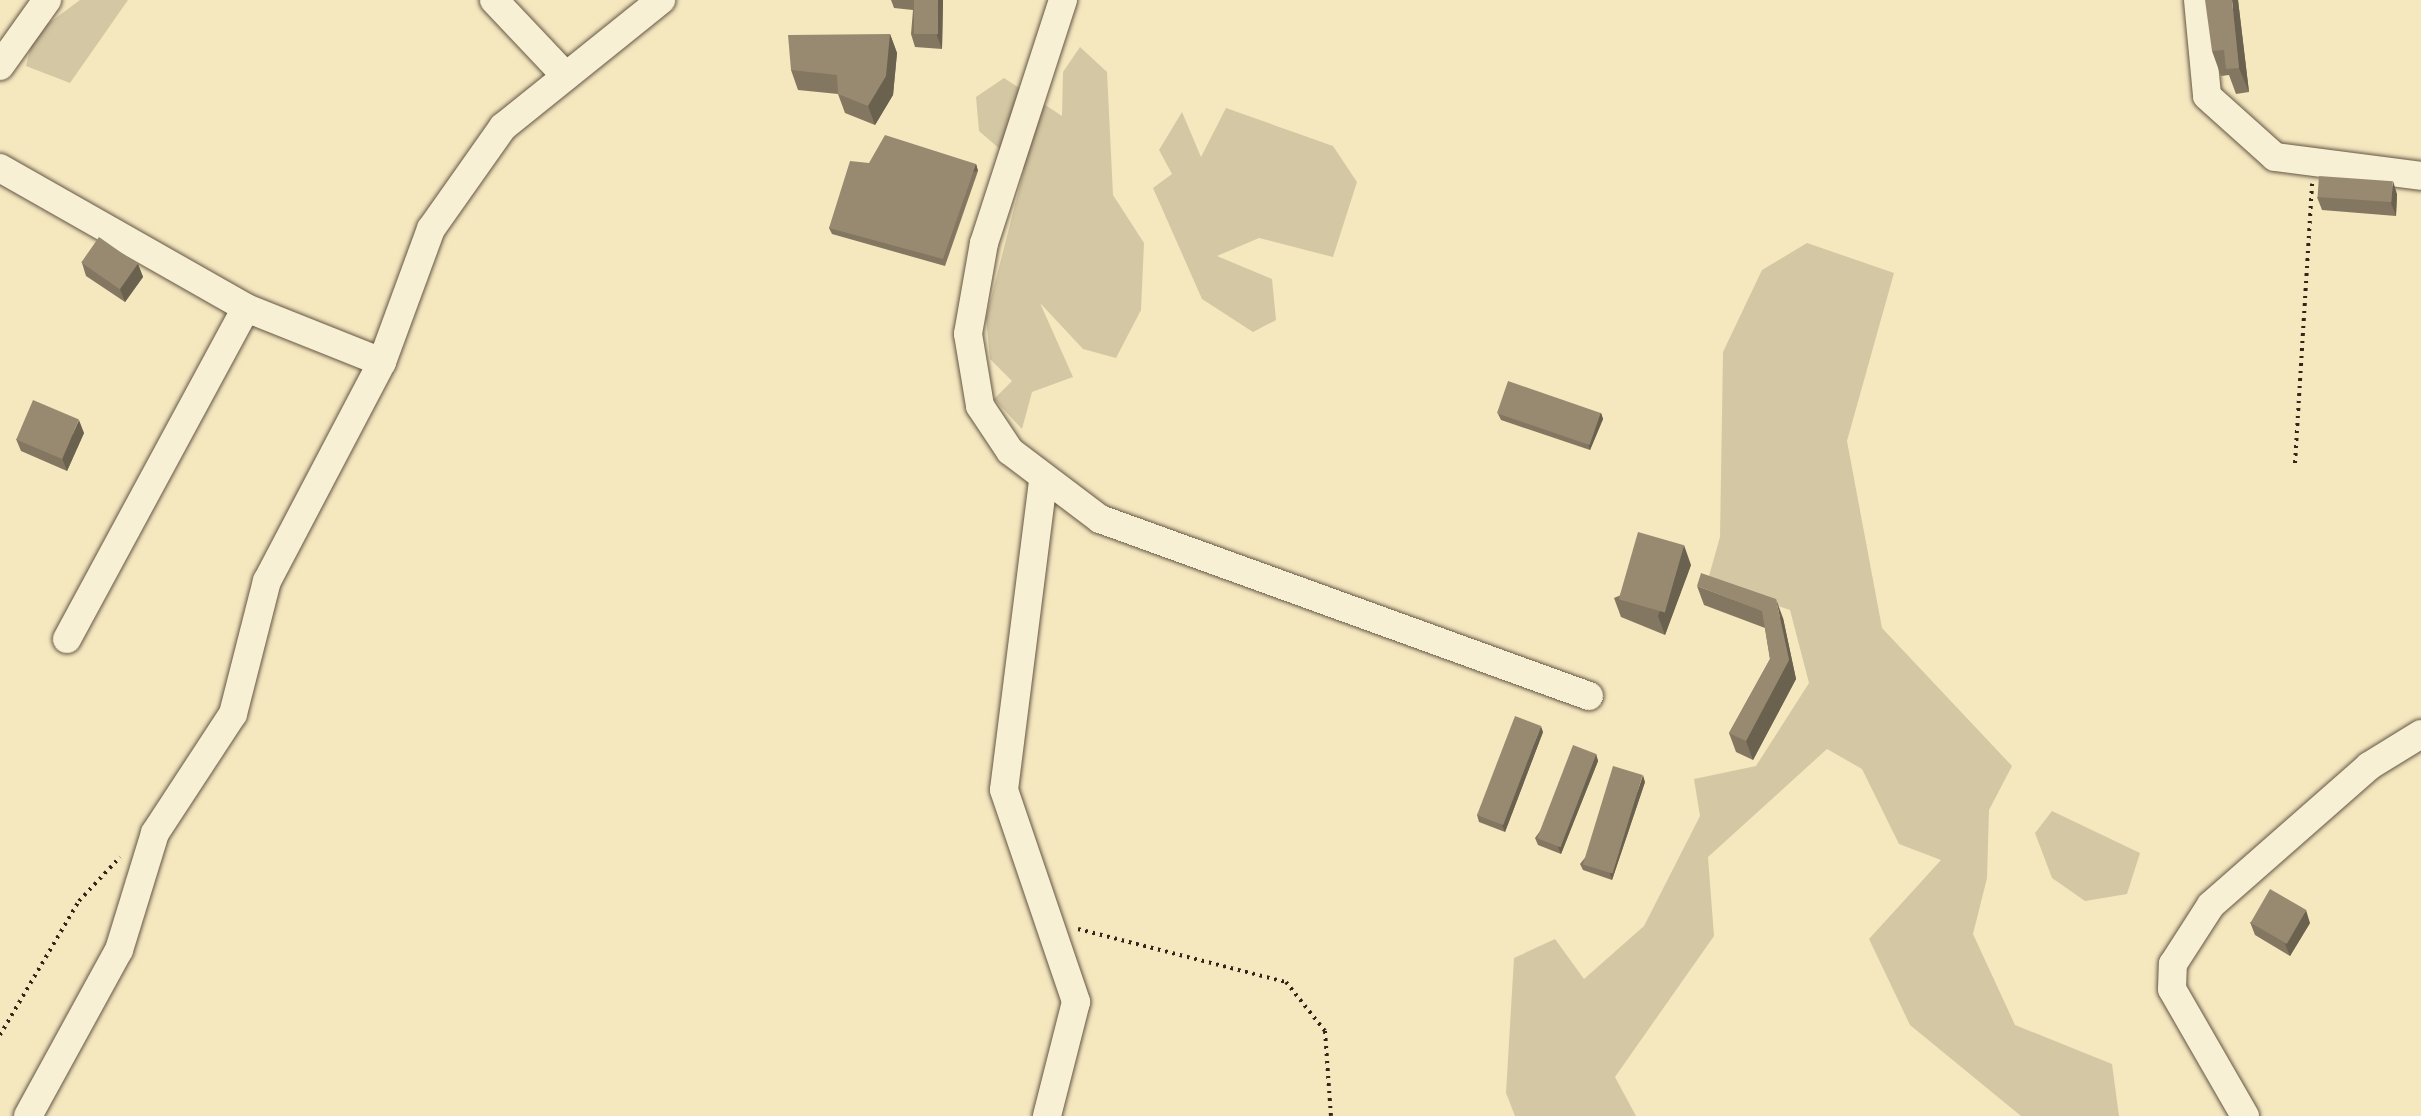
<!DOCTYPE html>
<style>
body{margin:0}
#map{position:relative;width:2421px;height:1116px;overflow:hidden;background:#f5e8bf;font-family:"IM FELL English",serif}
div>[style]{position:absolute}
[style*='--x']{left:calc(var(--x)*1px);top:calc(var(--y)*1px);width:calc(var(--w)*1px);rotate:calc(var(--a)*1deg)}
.green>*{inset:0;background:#d4c7a3}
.path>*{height:4px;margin-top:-2px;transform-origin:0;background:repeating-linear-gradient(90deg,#34251c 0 2.5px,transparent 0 7.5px)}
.roads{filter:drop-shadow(0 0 2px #645645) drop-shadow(0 0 2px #645645)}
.minor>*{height:28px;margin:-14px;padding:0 14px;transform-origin:14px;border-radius:14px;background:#f8f0d5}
.wall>*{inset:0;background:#837761}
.shaded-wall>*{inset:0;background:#6a614f;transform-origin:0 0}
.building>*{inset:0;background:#988a71;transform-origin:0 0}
span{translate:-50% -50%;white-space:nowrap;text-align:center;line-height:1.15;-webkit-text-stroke:8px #f8f0d5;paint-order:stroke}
</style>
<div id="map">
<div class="green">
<i style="clip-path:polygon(80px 0,128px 0,70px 83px,26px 66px,34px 34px)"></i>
<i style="clip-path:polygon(1080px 47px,1107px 72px,1113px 195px,1144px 243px,1141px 310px,1116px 358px,1083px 349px,1040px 303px,1073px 377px,1032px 392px,1022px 429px,994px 399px,1012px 381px,990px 359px,986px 318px,1024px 170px,979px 131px,976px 97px,1004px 78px,1062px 116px,1063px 72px)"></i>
<i style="clip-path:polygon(1226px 108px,1333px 146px,1357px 182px,1333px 257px,1259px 238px,1217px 256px,1272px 279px,1276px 320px,1253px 332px,1202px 299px,1153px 188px,1172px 174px,1159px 150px,1182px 112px,1201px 157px)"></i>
<i style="clip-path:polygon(1807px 243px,1894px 273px,1847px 441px,1882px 628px,2012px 766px,1989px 810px,1987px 878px,1973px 934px,2015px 1025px,2112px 1064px,2119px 1116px,2021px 1116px,1910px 1025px,1869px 939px,1941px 860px,1899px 844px,1862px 769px,1827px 749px,1708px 857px,1714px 936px,1615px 1077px,1636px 1116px,1515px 1116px,1506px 1093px,1514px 958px,1555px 939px,1584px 979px,1644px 926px,1700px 816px,1694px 779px,1756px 766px,1809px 683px,1790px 610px,1707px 583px,1720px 537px,1723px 352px,1762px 270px)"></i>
<i style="clip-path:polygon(2052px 811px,2140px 853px,2127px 894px,2085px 901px,2052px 878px,2035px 833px)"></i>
</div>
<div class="path">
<i style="--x:2295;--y:463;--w:280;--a:-86.5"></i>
<i style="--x:1078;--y:929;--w:215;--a:14.3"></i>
<i style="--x:1286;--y:982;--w:63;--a:51.5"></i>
<i style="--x:1325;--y:1031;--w:85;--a:86"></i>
<i style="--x:0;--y:1035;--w:156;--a:-59.5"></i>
<i style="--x:79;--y:901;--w:60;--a:-47"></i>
</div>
<div class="roads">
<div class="minor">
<i style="--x:494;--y:0;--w:102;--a:46.6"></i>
<i style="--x:1063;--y:0;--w:256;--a:108"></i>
<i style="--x:984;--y:243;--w:92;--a:100"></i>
<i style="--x:968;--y:334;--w:73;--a:80.5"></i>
<i style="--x:980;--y:406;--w:54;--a:56.3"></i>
<i style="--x:1010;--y:451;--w:113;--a:37.1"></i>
<i style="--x:1100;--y:519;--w:520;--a:19.9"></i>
<i style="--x:2198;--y:0;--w:96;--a:84.6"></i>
<i style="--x:2207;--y:96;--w:91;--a:41.9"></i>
<i style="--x:2275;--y:157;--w:147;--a:7.4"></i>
<i style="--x:0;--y:66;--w:81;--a:-54.5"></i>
<i style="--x:0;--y:168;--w:283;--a:29.6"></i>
<i style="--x:246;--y:308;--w:146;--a:21.7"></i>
<i style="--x:1043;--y:481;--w:311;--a:97.2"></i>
<i style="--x:1004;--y:790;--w:224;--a:71.2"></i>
<i style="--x:1076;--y:1002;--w:118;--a:104.3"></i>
<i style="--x:67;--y:639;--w:376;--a:-61.6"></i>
<i style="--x:28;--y:1116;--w:189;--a:-61.3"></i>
<i style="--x:119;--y:950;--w:122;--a:-72.9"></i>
<i style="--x:155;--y:833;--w:142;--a:-56.8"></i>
<i style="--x:233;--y:714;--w:137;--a:-75.7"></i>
<i style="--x:267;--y:581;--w:247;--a:-62.3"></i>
<i style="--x:382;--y:362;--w:142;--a:-69.8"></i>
<i style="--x:431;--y:229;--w:125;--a:-54.8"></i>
<i style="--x:503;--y:127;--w:203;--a:-38.8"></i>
<i style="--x:2245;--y:1116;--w:146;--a:-119.9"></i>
<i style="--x:2172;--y:989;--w:25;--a:-88"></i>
<i style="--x:2173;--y:964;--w:70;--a:-57.2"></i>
<i style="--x:2211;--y:905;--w:210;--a:-41.3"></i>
<i style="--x:2369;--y:766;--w:61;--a:-31.6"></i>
</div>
</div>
<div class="wall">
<i style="clip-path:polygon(891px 0,943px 0,942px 49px,915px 47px,911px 34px,913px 10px,894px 8px)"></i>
<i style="clip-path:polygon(2238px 0,2249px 92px,2236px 94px,2229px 75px,2221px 76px,2212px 51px)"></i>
<i style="clip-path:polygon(890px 34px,897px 53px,893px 95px,875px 125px,845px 113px,838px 94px,798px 90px,791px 70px)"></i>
<i style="clip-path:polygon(869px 163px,976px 164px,978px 171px,945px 266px,832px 234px,829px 228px)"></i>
<i style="clip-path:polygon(2397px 194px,2396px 216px,2322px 210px,2317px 197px)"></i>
<i style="clip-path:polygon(82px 263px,138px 264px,143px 277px,125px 302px,86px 276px)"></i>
<i style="clip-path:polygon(1601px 413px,1603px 419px,1590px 450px,1501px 420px,1498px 414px)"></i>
<i style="clip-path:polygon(84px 433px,67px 471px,21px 451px,16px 439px)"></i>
<i style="clip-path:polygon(1691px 565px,1665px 635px,1621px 617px,1614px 598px)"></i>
<i style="clip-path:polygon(1697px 586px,1783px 618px,1796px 679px,1753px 760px,1736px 752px,1729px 733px,1770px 659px,1765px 628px,1704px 605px)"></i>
<i style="clip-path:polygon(1543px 732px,1505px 832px,1479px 822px,1477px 815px)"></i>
<i style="clip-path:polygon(1596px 754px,1598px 761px,1561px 854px,1538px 845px,1535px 838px)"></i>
<i style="clip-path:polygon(1645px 782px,1612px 880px,1583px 870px,1580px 864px)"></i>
<i style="clip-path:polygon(2250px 922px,2310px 923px,2290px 956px,2255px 935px)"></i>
</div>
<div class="shaded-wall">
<i style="clip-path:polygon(938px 0,943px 0,942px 49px,937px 36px)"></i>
<i style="clip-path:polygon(2232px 0,2238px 0,2249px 92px,2239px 68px)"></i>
<i style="clip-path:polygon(890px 34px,897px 53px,893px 95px,875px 125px,868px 106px)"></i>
<i style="left:976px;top:164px;width:7px;height:101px;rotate:74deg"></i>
<i style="clip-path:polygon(2393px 181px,2397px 194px,2396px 216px,2391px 203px)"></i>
<i style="clip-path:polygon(138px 264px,143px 277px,125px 302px,120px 289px)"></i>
<i style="clip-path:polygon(1601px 413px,1603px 419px,1590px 450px,1588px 443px)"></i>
<i style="clip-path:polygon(79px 420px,84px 433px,67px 471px,62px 458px)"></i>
<i style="clip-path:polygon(1684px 545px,1691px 565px,1665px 635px,1658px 616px)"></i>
<i style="clip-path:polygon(1776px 599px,1783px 618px,1796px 679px,1753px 760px,1746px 741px,1789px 660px)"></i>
<i style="clip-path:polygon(1541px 726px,1543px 732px,1505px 832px,1502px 825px)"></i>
<i style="clip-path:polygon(1596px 754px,1598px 761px,1561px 854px,1558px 847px)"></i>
<i style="clip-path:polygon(1643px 775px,1645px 782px,1612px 880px,1610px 874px)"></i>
<i style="clip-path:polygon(2306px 910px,2310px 923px,2290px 956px,2285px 944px)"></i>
</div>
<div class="building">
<i style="left:914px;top:0;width:24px;height:34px"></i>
<i style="clip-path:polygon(2205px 0,2232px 0,2239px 68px,2226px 69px,2224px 50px,2212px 51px)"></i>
<i style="clip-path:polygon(890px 34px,886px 76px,868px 106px,838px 94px,837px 75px,791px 70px,788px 35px)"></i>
<i style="clip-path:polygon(885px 135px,976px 164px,943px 259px,829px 228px,850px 161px,869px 163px)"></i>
<i style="left:2319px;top:176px;width:74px;height:21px;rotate:4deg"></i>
<i style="left:99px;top:237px;width:47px;height:31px;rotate:35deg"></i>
<i style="left:1508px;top:381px;width:98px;height:34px;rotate:19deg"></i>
<i style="left:33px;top:400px;width:50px;height:43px;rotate:23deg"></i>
<i style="left:1638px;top:532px;width:48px;height:70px;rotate:16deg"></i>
<i style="clip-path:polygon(1701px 573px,1776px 599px,1789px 660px,1746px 741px,1729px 733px,1770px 659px,1762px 611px,1697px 586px)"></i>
<i style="left:1515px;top:716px;width:28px;height:106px;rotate:21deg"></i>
<i style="left:1573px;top:745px;width:25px;height:100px;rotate:21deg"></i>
<i style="left:1613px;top:766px;width:31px;height:103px;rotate:17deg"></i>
<i style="left:2270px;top:889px;width:42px;height:39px;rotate:30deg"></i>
</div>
</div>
